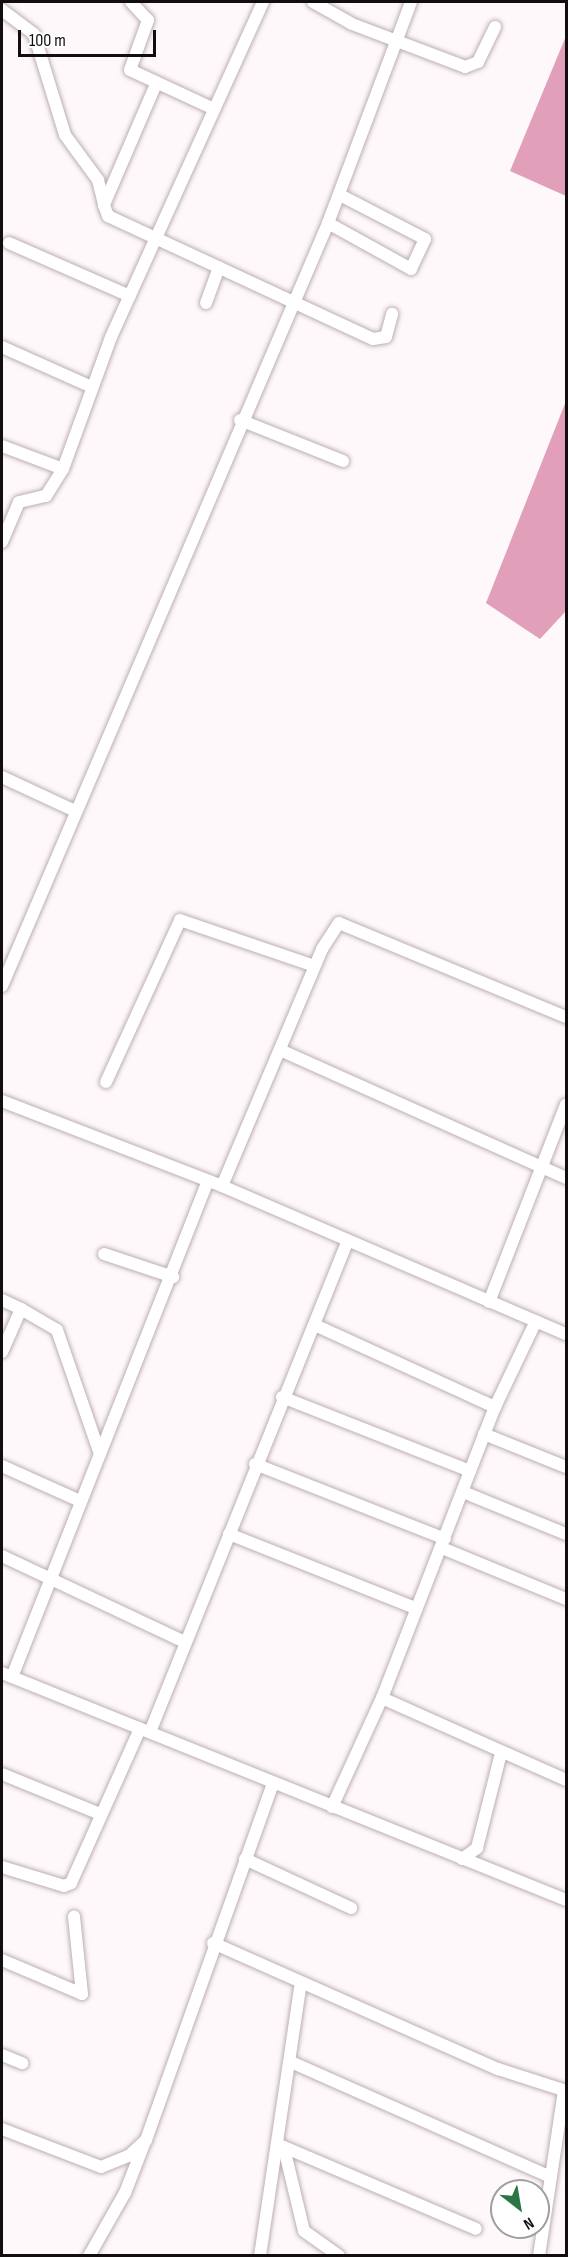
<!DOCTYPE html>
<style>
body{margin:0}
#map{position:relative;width:568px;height:2257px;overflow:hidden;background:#fef8fa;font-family:"Sofia Sans Condensed",sans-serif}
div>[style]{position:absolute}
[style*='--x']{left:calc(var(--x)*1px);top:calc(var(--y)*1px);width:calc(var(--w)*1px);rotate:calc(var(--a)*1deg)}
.forest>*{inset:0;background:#e19fb9}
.roads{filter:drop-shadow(0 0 2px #bbaeb3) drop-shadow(0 0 2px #bbaeb3)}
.minor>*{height:12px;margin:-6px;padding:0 6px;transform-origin:6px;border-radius:6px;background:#fff}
span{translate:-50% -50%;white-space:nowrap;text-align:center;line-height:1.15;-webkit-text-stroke:5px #fff;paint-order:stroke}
.frame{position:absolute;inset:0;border:3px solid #120e0f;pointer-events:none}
.north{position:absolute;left:490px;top:2179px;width:60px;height:60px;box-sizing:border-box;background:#fff;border:2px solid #a09f9f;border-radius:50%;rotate:149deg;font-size:16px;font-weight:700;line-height:24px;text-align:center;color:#120e0f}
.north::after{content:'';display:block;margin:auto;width:21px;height:27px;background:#2b7644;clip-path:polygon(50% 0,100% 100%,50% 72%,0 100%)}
.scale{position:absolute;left:18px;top:30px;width:138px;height:27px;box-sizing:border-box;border:3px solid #120e0f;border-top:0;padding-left:8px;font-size:18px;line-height:21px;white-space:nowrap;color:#120e0f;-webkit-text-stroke:4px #fff;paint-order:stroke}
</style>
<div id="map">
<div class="forest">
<i style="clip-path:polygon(566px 36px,566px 196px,510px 171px)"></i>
<i style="clip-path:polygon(566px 401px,566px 611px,540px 639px,486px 603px)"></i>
</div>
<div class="roads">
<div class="minor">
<i style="--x:131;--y:2;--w:25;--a:47"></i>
<i style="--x:148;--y:20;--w:53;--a:109.8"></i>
<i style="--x:130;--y:70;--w:93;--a:24.9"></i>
<i style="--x:313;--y:2;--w:45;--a:29.4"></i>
<i style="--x:352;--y:24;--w:121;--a:20.8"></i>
<i style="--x:465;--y:67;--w:14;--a:-21"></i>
<i style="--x:478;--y:62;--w:39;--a:-64"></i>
<i style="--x:2;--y:10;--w:40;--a:37"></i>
<i style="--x:34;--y:34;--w:106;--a:72.9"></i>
<i style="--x:65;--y:135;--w:56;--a:53.7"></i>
<i style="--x:98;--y:180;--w:25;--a:76"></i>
<i style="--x:156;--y:84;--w:132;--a:113.3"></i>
<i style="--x:104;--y:205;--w:12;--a:70"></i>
<i style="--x:108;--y:216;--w:292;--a:24.9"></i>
<i style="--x:373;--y:339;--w:13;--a:-9"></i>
<i style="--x:386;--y:337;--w:24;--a:-75"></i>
<i style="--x:328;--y:223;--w:95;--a:29"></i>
<i style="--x:411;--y:269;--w:33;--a:-65"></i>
<i style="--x:425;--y:239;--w:96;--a:-152.6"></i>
<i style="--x:9;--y:243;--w:132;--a:23.7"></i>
<i style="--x:206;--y:303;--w:38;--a:-70"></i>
<i style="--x:2;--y:347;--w:98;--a:24"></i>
<i style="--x:240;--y:420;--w:111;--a:21.7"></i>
<i style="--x:2;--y:446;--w:65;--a:20.7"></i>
<i style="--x:2;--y:542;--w:43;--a:-67"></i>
<i style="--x:19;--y:502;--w:28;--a:-13"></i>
<i style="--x:46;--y:496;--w:32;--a:-58"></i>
<i style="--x:63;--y:469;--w:140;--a:-70"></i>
<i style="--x:111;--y:337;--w:368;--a:-65.6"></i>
<i style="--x:2;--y:777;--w:78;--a:24.9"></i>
<i style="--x:2;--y:986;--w:830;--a:-66.86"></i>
<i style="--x:328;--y:223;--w:236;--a:-69.4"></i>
<i style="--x:280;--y:1050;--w:313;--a:24.1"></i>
<i style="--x:106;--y:1082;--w:178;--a:-65.4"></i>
<i style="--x:180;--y:920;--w:142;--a:18.9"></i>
<i style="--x:2;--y:1101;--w:236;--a:21.1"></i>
<i style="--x:222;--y:1186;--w:374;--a:23.3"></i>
<i style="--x:222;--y:1186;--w:257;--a:-67.1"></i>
<i style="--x:322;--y:949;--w:31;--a:-57"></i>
<i style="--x:339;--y:923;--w:246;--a:22.5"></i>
<i style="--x:104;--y:1254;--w:73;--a:18.4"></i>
<i style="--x:2;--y:1300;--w:21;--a:25"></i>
<i style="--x:21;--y:1309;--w:47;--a:113.8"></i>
<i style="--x:489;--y:1302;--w:212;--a:-68.7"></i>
<i style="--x:21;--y:1309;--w:42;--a:30.3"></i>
<i style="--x:57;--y:1330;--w:131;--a:70.9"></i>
<i style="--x:317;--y:1326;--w:196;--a:24.5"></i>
<i style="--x:282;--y:1397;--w:202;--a:21.5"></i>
<i style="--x:484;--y:1434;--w:88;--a:21.9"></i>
<i style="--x:255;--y:1464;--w:204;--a:21.5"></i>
<i style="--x:2;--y:1466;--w:85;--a:24.2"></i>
<i style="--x:463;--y:1492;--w:111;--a:22.2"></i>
<i style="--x:229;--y:1534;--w:202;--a:21.7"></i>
<i style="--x:442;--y:1548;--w:134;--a:22.4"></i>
<i style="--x:2;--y:1556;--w:200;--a:25.2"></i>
<i style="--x:2;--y:1673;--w:608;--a:21.92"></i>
<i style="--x:12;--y:1677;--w:531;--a:-68.46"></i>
<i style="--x:382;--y:1698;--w:201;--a:24"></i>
<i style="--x:150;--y:1732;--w:530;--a:-68.08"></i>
<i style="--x:2;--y:1774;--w:106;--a:22.2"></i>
<i style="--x:332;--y:1807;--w:120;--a:-65.4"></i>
<i style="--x:382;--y:1698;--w:312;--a:-68.8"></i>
<i style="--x:495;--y:1407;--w:95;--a:-64.5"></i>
<i style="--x:245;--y:1859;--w:117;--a:24.8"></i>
<i style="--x:462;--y:1859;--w:19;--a:-36"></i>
<i style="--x:477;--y:1848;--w:98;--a:-75.8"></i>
<i style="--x:2;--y:1867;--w:65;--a:17"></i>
<i style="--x:64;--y:1886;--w:8;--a:-23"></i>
<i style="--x:71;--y:1883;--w:169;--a:-65.9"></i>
<i style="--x:213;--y:1943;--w:312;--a:23.9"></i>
<i style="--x:498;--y:2069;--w:71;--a:17.9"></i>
<i style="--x:2;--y:1960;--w:87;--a:23"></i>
<i style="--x:82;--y:1994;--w:78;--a:-95.9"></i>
<i style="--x:2;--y:2055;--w:22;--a:22"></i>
<i style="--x:291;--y:2062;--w:284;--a:23.9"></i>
<i style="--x:2;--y:2129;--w:106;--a:21"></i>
<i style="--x:101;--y:2167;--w:31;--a:-22"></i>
<i style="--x:130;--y:2155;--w:22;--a:-43"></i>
<i style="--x:146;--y:2140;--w:378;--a:-70.4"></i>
<i style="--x:277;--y:2144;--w:216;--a:23.1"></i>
<i style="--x:284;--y:2148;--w:85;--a:76.5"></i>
<i style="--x:304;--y:2231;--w:43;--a:35.5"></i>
<i style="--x:89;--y:2256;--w:73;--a:-60.3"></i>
<i style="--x:125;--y:2193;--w:53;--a:-68.8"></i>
<i style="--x:260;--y:2256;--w:276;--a:-81.5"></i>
<i style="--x:539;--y:2256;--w:167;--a:-81.4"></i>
</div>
</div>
<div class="frame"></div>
<div class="north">N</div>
<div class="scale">100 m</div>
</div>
